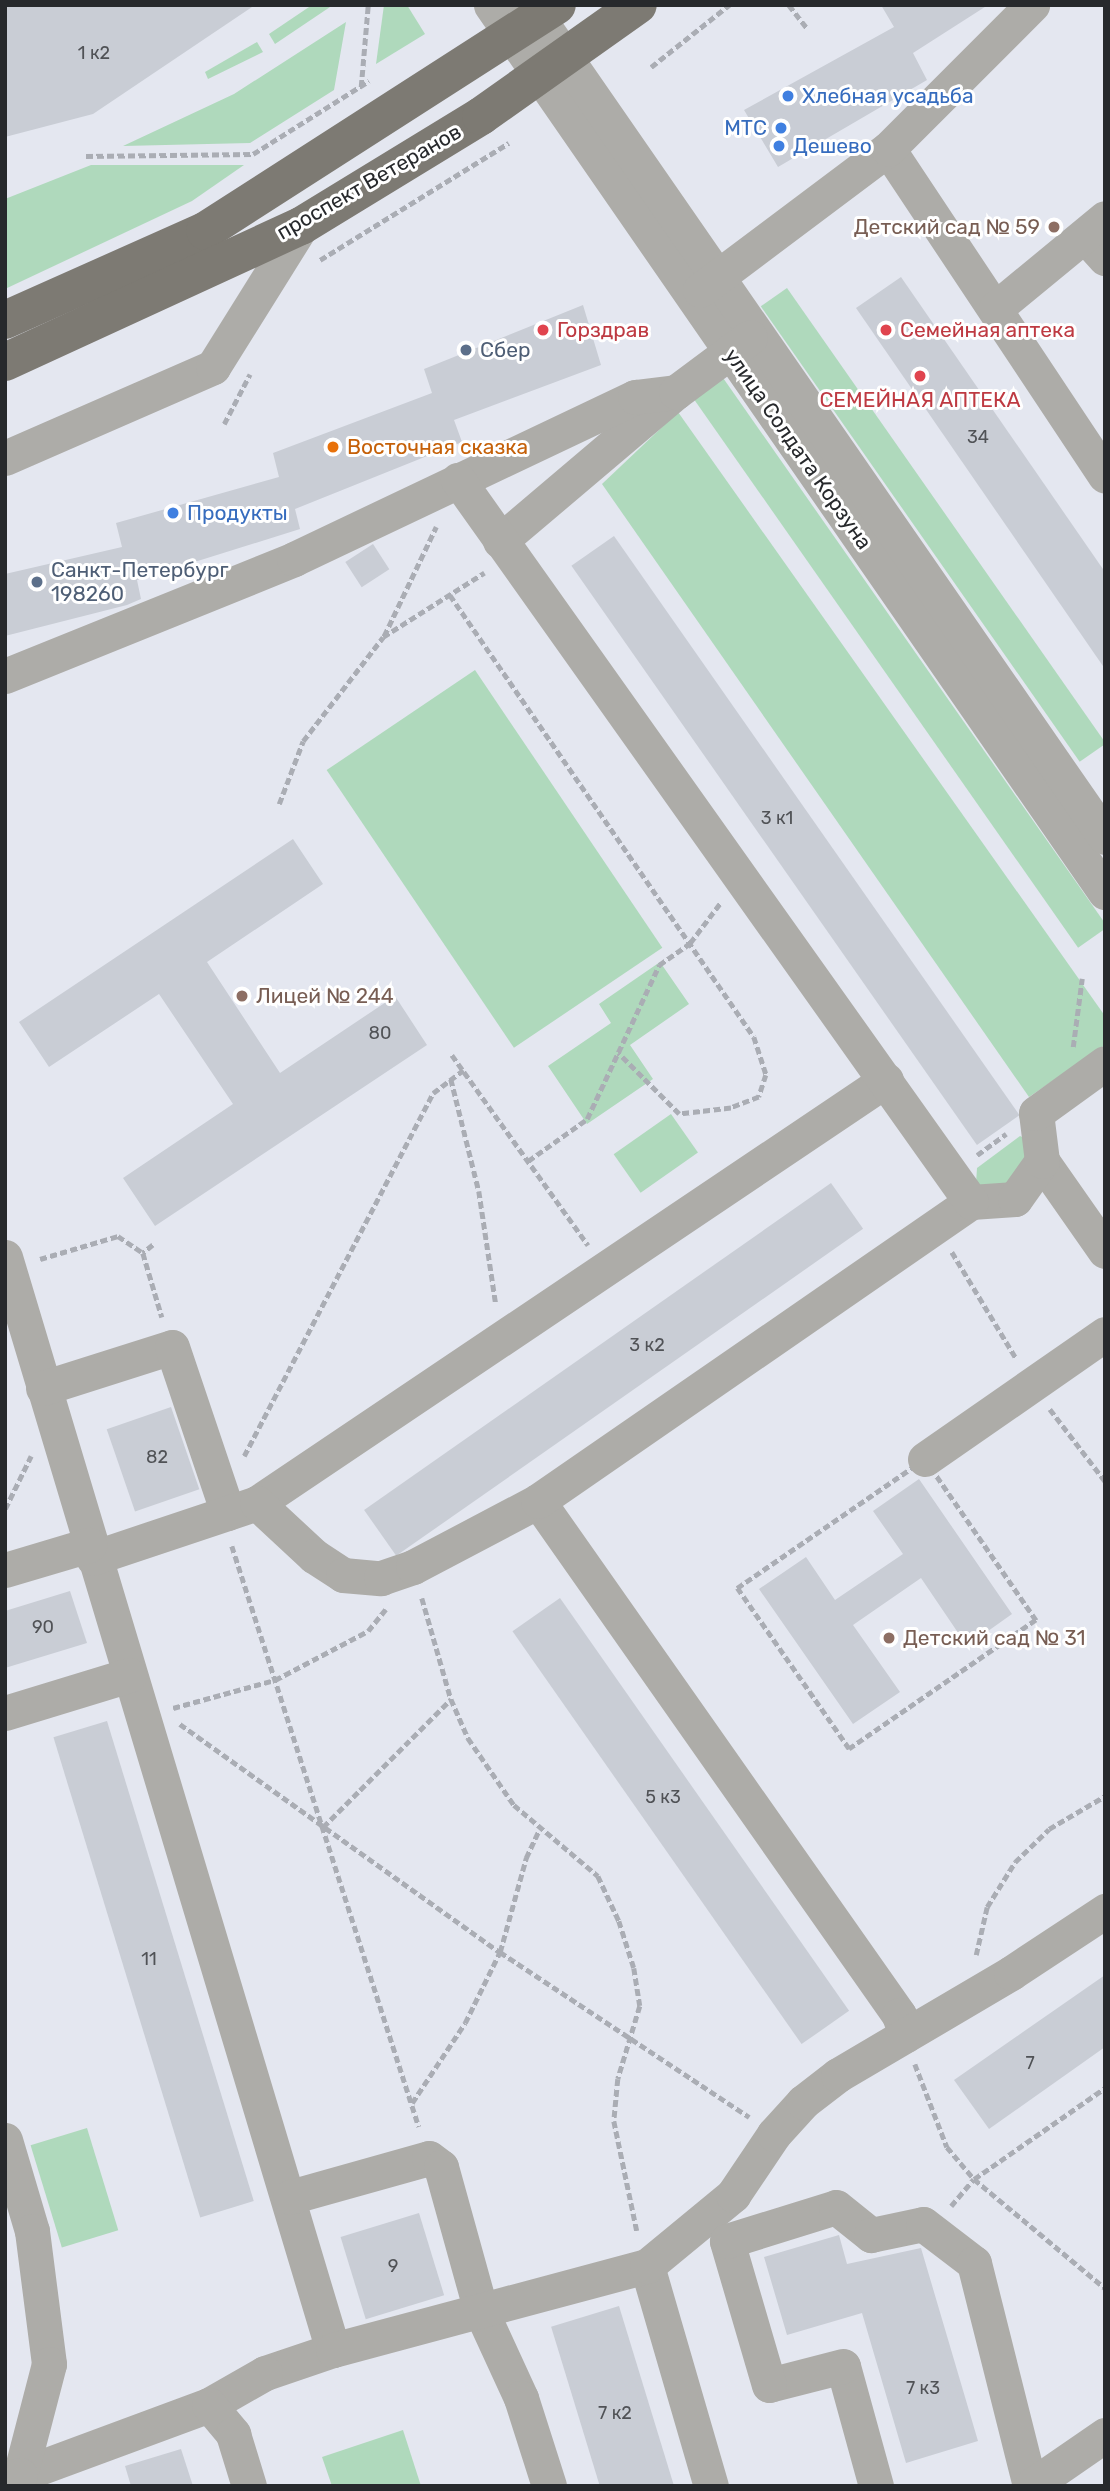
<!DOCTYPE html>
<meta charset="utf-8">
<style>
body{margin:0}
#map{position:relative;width:1110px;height:2491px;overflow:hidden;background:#e4e7f0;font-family:Rubik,sans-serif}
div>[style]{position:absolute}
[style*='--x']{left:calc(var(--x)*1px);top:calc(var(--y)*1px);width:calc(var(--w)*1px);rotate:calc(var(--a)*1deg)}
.green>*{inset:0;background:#afd9bc;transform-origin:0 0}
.building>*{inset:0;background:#c9cdd5;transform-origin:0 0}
.path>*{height:4.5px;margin-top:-2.25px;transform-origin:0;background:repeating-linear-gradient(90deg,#aaadb4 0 7px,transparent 0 10.5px)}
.minor>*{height:35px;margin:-17.5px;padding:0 17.5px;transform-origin:17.5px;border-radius:17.5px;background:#adaca8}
.major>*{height:38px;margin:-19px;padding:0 19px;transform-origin:19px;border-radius:19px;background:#7d7a73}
.dots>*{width:19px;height:19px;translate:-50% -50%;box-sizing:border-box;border:4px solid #fff;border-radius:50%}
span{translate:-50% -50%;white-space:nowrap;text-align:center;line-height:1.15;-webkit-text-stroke:6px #fff;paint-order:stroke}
.number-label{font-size:18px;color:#505256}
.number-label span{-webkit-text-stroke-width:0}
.shop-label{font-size:21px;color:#366cbe}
.left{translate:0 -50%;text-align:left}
.right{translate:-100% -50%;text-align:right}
.street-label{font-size:21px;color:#27292c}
.education-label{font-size:21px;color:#785e54}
.health-label{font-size:21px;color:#be3a42}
.service-label{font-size:21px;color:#4e5e75}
.food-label{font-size:21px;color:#c56008}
.frame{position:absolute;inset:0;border:7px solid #27292c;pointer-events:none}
</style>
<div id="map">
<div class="green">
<i style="clip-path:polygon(312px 5px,333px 5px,275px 44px,269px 34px)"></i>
<i style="clip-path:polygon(384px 5px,407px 5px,425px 34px,376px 64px)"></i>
<i style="clip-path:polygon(346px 22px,334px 90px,250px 143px,123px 146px,234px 94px)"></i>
<i style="clip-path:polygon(257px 42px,263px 52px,208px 79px,205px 72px)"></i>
<i style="clip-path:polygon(91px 165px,244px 165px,192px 201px,5px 289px,5px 199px)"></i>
<i style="left:787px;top:288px;width:556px;height:32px;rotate:55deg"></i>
<i style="left:721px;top:375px;width:674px;height:36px;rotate:55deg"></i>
<i style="clip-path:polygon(678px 412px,1105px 1016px,1105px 1045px,1029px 1097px,602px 484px)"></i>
<i style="left:475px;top:670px;width:335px;height:179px;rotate:56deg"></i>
<i style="clip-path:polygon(660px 962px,689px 1004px,630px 1045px,653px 1079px,587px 1124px,548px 1066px,611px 1023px,599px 1004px)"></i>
<i style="left:671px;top:1114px;width:47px;height:70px;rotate:55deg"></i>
<i style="clip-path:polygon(1020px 1136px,1030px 1141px,1034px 1152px,1006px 1198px,976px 1184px,977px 1168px)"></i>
<i style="left:87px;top:2128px;width:107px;height:59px;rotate:73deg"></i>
<i style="clip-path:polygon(403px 2430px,421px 2486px,332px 2486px,322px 2457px)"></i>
</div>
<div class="building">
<i style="clip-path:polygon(5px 5px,255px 5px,93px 114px,5px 137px)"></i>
<i style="clip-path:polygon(881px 5px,988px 5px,913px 53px,927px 80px,778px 167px,744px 110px,894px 27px)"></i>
<i style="clip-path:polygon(901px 277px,1105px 572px,1105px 669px,856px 308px)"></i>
<i style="clip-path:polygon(583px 305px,601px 365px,454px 420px,462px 442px,295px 509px,300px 529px,137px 580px,141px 599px,127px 605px,5px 636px,5px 574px,122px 547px,116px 523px,279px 477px,273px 453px,432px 393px,424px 369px)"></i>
<i style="left:614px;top:536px;width:707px;height:52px;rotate:55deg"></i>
<i style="left:373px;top:544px;width:30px;height:33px;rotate:57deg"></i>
<i style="clip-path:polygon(293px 839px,323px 884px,207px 962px,280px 1073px,395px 996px,427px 1045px,155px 1226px,123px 1178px,233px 1104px,159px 994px,49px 1067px,19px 1022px)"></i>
<i style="left:831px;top:1183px;width:56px;height:570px;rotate:55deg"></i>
<i style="left:171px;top:1407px;width:87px;height:68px;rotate:71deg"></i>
<i style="clip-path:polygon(919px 1479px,1012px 1614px,967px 1646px,921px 1578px,853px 1625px,900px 1692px,853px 1724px,759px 1589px,806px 1557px,835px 1600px,903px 1554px,873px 1511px)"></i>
<i style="clip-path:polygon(70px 1591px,87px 1643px,5px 1668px,5px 1611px)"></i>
<i style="left:560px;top:1598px;width:504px;height:58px;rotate:55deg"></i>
<i style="left:107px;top:1721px;width:502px;height:56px;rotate:73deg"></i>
<i style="clip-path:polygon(1105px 1975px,1105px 2047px,989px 2129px,954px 2080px)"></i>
<i style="left:419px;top:2213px;width:86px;height:82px;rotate:73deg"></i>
<i style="clip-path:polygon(839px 2235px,847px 2264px,921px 2248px,978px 2441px,906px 2463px,862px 2313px,787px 2335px,764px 2257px)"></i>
<i style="left:619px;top:2306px;width:189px;height:71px;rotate:73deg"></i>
<i style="clip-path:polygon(181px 2449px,193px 2486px,131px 2486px,125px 2466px)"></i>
</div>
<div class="path">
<i style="--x:789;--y:5;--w:29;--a:52"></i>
<i style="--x:651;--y:67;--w:100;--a:-38.5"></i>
<i style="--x:361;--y:87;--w:82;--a:-85.1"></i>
<i style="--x:86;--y:156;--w:167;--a:-0.7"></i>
<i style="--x:253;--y:154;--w:137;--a:-32.2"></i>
<i style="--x:320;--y:260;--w:222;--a:-31.8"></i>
<i style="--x:224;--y:424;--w:56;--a:-62.5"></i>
<i style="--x:450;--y:595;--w:536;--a:55.48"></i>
<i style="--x:754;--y:1037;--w:40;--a:72"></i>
<i style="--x:766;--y:1075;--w:23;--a:108"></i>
<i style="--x:759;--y:1097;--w:30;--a:159"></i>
<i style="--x:731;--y:1108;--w:52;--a:173.4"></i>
<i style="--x:679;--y:1114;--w:86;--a:-135"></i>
<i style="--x:384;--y:636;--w:121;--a:-64.5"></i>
<i style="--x:279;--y:804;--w:67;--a:-69.1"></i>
<i style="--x:303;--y:741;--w:131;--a:-52.4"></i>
<i style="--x:383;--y:637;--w:120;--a:-32.4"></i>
<i style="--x:1073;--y:1047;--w:69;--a:-82.5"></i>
<i style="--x:452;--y:1055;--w:234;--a:54.4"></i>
<i style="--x:451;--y:1079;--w:115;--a:76"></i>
<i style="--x:479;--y:1191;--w:115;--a:81.5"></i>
<i style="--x:977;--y:1155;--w:36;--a:-36"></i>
<i style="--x:528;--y:1161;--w:72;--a:-35.4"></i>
<i style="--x:587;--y:1119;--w:170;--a:-64.9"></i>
<i style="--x:659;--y:965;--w:38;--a:-35"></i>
<i style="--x:690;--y:943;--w:51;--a:-52.9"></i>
<i style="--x:153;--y:1245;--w:13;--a:141"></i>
<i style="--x:143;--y:1253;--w:67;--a:73.5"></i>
<i style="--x:952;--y:1252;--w:124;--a:58.9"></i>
<i style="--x:40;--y:1259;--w:81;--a:-16.4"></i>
<i style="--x:118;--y:1236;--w:30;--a:34"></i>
<i style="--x:1050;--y:1409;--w:91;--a:52.6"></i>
<i style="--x:244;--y:1456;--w:409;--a:-62.5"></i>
<i style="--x:433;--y:1093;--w:38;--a:-37"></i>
<i style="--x:925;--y:1459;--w:196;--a:55.4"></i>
<i style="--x:1036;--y:1620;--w:227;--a:145.4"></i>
<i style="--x:849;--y:1749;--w:196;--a:-124.8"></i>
<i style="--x:737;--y:1588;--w:228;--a:-34.5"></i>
<i style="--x:5;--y:1509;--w:59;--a:-63.9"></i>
<i style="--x:232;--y:1546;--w:610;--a:72.16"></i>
<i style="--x:422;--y:1598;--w:105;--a:74"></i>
<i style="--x:451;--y:1699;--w:43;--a:66.4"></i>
<i style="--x:468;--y:1738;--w:81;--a:55.5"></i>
<i style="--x:514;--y:1805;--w:110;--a:40.2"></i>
<i style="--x:598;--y:1876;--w:50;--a:65"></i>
<i style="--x:619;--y:1921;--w:49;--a:72.3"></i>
<i style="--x:634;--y:1968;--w:38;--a:81"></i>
<i style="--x:640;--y:2006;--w:76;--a:106.8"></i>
<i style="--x:618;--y:2079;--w:42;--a:95.4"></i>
<i style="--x:614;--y:2121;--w:112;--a:78.2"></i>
<i style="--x:173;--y:1708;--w:106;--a:-15.4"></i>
<i style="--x:275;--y:1680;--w:105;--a:-27.8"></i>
<i style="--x:368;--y:1631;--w:28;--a:-51"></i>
<i style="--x:180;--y:1724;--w:393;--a:35.5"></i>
<i style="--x:500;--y:1952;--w:299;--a:33.5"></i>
<i style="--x:323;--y:1827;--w:181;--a:-45"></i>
<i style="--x:976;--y:1955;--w:49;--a:-77.1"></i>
<i style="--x:987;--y:1907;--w:53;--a:-58.1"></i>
<i style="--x:1015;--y:1862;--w:47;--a:-44.1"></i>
<i style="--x:1049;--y:1829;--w:65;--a:-30.5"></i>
<i style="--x:915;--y:2064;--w:89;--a:68.9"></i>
<i style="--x:947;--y:2147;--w:42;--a:49.8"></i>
<i style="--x:974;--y:2179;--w:160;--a:-34.8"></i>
<i style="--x:412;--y:2103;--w:96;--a:-56.5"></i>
<i style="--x:465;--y:2023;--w:79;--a:-63.8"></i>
<i style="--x:500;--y:1952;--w:98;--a:-74.5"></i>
<i style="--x:526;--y:1858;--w:31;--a:-65"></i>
<i style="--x:951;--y:2206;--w:35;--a:-50"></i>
<i style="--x:974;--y:2179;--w:170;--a:39.8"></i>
</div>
<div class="minor">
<i style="--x:491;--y:5;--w:1079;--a:55.31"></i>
<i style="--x:529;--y:5;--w:1012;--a:55.3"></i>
<i style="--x:888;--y:149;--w:392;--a:56.4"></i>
<i style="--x:1085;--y:236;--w:30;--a:48"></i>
<i style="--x:700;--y:290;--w:235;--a:-36.9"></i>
<i style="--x:888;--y:149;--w:204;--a:-45"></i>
<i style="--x:996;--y:308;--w:141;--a:-39.5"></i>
<i style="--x:5;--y:458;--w:227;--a:-23.6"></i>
<i style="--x:213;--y:367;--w:166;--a:-58"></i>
<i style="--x:500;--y:541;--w:231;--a:-40.3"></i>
<i style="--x:5;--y:676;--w:312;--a:-22"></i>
<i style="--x:294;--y:559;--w:378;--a:-25.4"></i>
<i style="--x:635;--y:397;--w:41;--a:-7"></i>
<i style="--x:676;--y:392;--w:92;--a:-36.6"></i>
<i style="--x:1042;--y:1161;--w:110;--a:55"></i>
<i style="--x:971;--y:1202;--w:44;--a:-3.9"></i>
<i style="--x:1015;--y:1199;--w:47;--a:-54.6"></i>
<i style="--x:1042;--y:1161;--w:48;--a:-97.1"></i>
<i style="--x:1036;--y:1113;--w:85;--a:-35.9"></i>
<i style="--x:5;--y:1257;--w:1141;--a:73.3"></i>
<i style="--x:333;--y:2350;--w:72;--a:161.3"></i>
<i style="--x:265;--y:2373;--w:64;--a:150.3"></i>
<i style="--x:209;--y:2405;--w:202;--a:159.7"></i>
<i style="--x:43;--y:1388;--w:135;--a:-17.6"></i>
<i style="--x:172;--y:1347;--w:175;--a:71.4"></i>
<i style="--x:925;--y:1459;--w:219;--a:-34.8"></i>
<i style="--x:538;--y:1501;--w:628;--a:54.92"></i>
<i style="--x:899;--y:2015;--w:21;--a:71"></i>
<i style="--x:257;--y:1503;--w:758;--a:-33.92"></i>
<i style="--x:93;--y:1558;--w:173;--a:-18.5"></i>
<i style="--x:257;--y:1503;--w:78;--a:42.9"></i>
<i style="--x:314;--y:1556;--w:35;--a:33"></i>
<i style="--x:343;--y:1575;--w:38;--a:5"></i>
<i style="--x:381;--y:1578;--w:34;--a:-19"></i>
<i style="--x:413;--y:1567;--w:141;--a:-27.8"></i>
<i style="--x:538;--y:1501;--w:526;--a:-34.63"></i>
<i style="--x:971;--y:1202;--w:886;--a:-125.39"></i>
<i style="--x:5;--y:1570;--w:88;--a:-16.6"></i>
<i style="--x:5;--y:1713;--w:130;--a:-17"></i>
<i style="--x:5;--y:2140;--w:95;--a:73.5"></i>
<i style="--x:32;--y:2231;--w:134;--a:82.7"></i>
<i style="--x:49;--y:2364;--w:115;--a:104.6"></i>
<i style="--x:20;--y:2475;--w:16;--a:162"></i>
<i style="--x:290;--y:2197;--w:144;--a:-15.7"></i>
<i style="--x:429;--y:2158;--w:15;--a:37"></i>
<i style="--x:441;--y:2167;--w:149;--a:74.5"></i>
<i style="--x:481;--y:2311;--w:96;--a:65.3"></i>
<i style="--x:521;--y:2398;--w:92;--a:72.3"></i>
<i style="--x:647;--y:2266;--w:229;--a:73.8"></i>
<i style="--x:333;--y:2350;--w:325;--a:-15"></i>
<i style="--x:647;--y:2266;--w:112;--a:-39.5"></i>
<i style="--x:733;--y:2195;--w:73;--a:-56.1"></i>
<i style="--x:774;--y:2134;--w:43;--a:-47.8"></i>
<i style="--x:803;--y:2102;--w:44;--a:-37.6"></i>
<i style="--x:838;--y:2075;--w:201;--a:-30.5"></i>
<i style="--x:1011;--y:1973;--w:113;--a:-33.4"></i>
<i style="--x:209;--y:2405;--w:38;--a:50"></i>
<i style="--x:233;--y:2434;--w:54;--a:72.9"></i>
<i style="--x:876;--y:2486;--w:124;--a:-105.4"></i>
<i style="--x:843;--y:2366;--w:76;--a:165.6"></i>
<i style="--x:769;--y:2385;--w:150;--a:-106.3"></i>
<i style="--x:727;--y:2241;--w:114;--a:-17.3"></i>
<i style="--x:836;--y:2207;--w:45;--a:38.7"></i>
<i style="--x:871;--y:2235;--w:53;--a:-11.9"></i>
<i style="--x:923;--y:2224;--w:64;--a:37.4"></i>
<i style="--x:974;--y:2263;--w:230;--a:75.9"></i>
<i style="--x:1031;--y:2486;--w:90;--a:-34.6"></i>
</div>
<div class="major">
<i style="--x:5;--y:320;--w:219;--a:-24"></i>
<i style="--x:205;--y:231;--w:418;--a:-32.7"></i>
<i style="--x:5;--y:362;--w:326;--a:-24.7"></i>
<i style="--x:301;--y:226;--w:211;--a:-31.4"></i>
<i style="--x:481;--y:116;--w:192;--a:-35.3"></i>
</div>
<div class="dots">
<i style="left:788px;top:96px;background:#3f7fe0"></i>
<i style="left:781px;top:128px;background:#3f7fe0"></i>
<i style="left:779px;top:146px;background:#3f7fe0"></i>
<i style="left:1054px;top:227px;background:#8d6e63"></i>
<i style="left:543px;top:330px;background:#e0444e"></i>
<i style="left:886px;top:330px;background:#e0444e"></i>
<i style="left:466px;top:350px;background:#5c6f8a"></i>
<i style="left:920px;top:376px;background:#e0444e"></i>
<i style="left:333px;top:447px;background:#e8710a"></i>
<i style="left:173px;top:513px;background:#3f7fe0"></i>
<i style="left:37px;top:582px;background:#5c6f8a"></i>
<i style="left:242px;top:996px;background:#8d6e63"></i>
<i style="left:889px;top:1638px;background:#8d6e63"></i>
</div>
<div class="number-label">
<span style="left:94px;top:53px">1 к2</span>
<span style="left:978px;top:437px">34</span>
<span style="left:777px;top:818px">3 к1</span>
<span style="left:380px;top:1033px">80</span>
<span style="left:647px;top:1345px">3 к2</span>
<span style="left:157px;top:1457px">82</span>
<span style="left:43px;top:1627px">90</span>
<span style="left:663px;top:1797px">5 к3</span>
<span style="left:149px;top:1959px">11</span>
<span style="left:1030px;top:2063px">7</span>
<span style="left:393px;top:2266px">9</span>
<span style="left:923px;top:2388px">7 к3</span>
<span style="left:615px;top:2413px">7 к2</span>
</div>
<div class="shop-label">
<span class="left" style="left:802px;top:96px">Хлебная усадьба</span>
<span class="right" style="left:767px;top:128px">МТС</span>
<span class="left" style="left:793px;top:146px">Дешево</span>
<span class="left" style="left:187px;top:513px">Продукты</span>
</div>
<div class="street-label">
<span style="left:369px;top:182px;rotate:-30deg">проспект Ветеранов</span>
<span style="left:798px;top:449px;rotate:55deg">улица Солдата Корзуна</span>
</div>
<div class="education-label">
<span class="right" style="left:1040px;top:227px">Детский сад № 59</span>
<span class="left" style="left:256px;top:996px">Лицей № 244</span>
<span class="left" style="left:903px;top:1638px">Детский сад № 31</span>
</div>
<div class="health-label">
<span class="left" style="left:557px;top:330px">Горздрав</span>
<span class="left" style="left:900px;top:330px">Семейная аптека</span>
<span style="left:920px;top:400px">СЕМЕЙНАЯ АПТЕКА</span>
</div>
<div class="service-label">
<span class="left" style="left:480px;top:350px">Сбер</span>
<span class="left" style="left:51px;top:582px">Санкт-Петербург<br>198260</span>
</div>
<div class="food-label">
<span class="left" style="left:347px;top:447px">Восточная сказка</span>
</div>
<div class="frame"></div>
</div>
